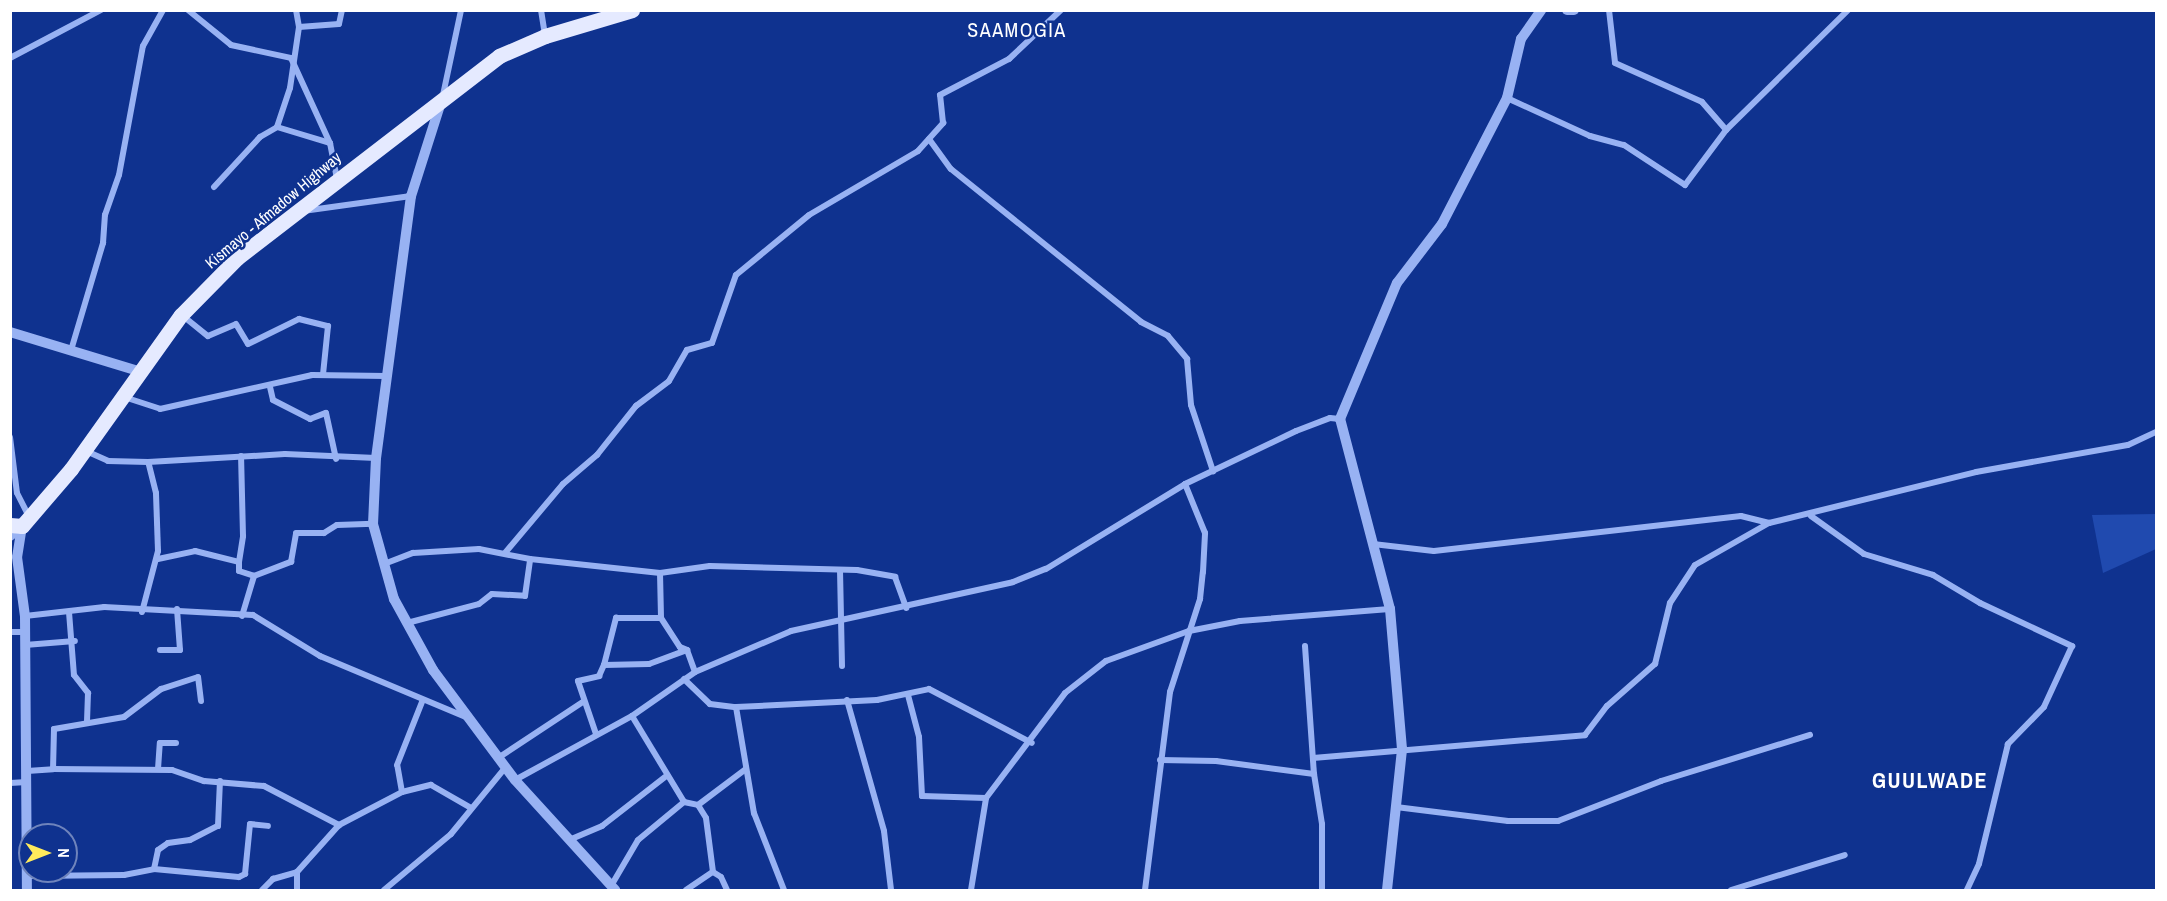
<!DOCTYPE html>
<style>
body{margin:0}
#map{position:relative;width:2167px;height:901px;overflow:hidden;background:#0f328f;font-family:"Archivo Narrow",sans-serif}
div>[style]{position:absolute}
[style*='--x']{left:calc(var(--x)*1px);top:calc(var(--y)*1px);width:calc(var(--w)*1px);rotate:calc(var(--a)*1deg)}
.green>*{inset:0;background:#204aaf}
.minor>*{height:6px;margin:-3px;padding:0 3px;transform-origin:3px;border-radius:3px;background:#98b2f3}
.tertiary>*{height:10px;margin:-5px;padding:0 5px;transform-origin:5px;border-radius:5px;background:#98b2f3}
.primary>*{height:15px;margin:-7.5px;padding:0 7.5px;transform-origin:7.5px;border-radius:7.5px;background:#e5eaff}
span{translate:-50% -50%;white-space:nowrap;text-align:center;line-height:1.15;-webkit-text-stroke:5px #0f328f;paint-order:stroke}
.street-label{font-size:16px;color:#fff}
.quarter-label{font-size:20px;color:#fff;letter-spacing:1.5px}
.district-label{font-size:22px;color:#fff;font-weight:700;letter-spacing:1.5px}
.frame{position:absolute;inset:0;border:12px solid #fff;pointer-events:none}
.north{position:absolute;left:18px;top:823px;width:60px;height:60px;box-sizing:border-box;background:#0f328f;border:2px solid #6f84bc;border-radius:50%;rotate:90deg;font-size:16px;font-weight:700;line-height:24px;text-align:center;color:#fff}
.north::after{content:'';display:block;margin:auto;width:21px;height:27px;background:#ffeb5b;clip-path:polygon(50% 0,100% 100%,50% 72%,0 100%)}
</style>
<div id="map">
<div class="green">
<i style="clip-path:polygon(2156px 514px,2156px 549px,2103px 573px,2092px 515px)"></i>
</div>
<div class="minor">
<i style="--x:188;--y:10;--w:55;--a:39.1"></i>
<i style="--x:231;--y:45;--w:61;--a:12.2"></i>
<i style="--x:291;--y:58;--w:94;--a:65.4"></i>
<i style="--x:330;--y:143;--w:38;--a:79"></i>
<i style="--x:541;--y:10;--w:25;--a:81"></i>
<i style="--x:1609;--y:10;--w:53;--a:83.5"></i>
<i style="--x:1615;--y:63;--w:95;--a:24.1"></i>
<i style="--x:1702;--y:102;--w:37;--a:49"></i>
<i style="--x:299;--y:27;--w:40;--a:-4.3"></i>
<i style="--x:339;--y:24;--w:14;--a:-78"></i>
<i style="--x:10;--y:58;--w:103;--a:-27.8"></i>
<i style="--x:443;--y:95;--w:87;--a:-78"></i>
<i style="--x:1507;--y:98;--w:91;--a:24.6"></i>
<i style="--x:1590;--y:136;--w:35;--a:15"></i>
<i style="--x:1624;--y:145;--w:73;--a:33.3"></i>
<i style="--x:1685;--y:185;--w:69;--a:-53.3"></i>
<i style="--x:1726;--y:130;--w:171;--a:-44.5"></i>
<i style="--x:277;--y:127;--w:55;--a:16.8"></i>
<i style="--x:929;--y:139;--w:37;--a:54"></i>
<i style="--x:951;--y:169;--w:244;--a:38.8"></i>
<i style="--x:1141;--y:322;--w:30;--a:27"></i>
<i style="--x:1168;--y:336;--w:30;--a:50"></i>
<i style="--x:1187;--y:359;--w:46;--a:85"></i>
<i style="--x:1191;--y:405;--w:70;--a:71.6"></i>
<i style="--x:214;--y:187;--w:68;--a:-47.4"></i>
<i style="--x:260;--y:137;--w:20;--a:-30"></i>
<i style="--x:277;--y:127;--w:41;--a:-71.6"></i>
<i style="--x:290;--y:88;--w:62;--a:-81.6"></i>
<i style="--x:299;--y:27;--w:17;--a:-100"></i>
<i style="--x:303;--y:211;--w:109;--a:-7.9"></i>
<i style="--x:183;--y:316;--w:32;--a:39"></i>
<i style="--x:208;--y:336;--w:30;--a:-23"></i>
<i style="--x:236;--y:324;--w:23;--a:59"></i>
<i style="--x:248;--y:344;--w:57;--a:-26.1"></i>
<i style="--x:299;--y:319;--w:30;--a:14"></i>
<i style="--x:328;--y:326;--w:48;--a:95.9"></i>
<i style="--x:72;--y:347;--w:109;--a:-73.4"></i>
<i style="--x:103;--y:243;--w:28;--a:-86"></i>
<i style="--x:105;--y:215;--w:42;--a:-70.7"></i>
<i style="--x:119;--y:175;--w:131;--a:-79.5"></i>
<i style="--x:143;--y:46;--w:41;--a:-60.9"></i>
<i style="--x:270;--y:387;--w:13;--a:77"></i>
<i style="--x:273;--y:400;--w:42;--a:27.2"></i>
<i style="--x:310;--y:419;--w:17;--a:-21"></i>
<i style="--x:326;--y:413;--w:47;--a:77.7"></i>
<i style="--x:124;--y:397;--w:38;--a:18"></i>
<i style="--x:160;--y:409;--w:156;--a:-12.6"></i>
<i style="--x:312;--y:375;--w:74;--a:0.8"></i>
<i style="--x:10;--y:437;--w:56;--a:82.9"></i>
<i style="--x:17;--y:493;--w:27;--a:63"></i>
<i style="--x:86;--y:451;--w:24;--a:24"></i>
<i style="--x:108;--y:461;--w:40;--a:1.4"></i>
<i style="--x:148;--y:462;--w:137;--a:-3.3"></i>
<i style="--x:285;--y:454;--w:91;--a:2.5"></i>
<i style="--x:1811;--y:516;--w:65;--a:35.6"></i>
<i style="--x:1864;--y:554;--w:72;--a:16.9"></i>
<i style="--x:1933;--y:575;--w:55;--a:30.8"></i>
<i style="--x:1980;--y:603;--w:102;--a:25.1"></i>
<i style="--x:2072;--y:646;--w:67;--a:114.7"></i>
<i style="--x:2044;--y:707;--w:52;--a:134.2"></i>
<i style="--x:2008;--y:744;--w:123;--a:103.6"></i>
<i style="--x:1979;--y:864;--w:29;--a:115"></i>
<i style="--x:1373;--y:544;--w:61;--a:6.5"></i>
<i style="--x:1434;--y:551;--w:309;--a:-6.5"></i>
<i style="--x:1741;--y:516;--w:29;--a:14"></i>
<i style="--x:1769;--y:523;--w:213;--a:-13.8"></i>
<i style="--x:1976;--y:472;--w:154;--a:-10.1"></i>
<i style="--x:2128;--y:445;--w:31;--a:-25"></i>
<i style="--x:505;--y:553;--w:90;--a:-50"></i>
<i style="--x:563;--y:484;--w:45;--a:-40.5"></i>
<i style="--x:597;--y:455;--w:63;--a:-51.5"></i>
<i style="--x:636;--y:406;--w:41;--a:-37.1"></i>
<i style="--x:669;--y:381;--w:36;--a:-60"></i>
<i style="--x:687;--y:350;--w:26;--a:-16"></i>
<i style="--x:712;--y:343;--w:72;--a:-70.6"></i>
<i style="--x:736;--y:275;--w:94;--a:-39.4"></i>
<i style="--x:809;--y:215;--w:126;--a:-30.4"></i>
<i style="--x:918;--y:151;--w:38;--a:-48"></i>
<i style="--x:943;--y:123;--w:28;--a:-96"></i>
<i style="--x:940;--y:95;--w:78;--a:-27.6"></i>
<i style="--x:1009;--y:59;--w:71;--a:-43.3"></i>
<i style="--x:158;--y:559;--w:38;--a:-12"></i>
<i style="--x:195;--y:551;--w:45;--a:14"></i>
<i style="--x:239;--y:562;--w:9;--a:90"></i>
<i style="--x:239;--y:571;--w:16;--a:18"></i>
<i style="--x:254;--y:576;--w:40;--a:-21"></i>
<i style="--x:291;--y:562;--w:29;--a:-80"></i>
<i style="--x:296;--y:533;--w:28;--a:0"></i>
<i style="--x:324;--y:533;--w:15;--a:-32"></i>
<i style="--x:337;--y:525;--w:36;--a:-2"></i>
<i style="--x:239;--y:562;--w:26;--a:-81"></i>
<i style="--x:243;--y:536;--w:80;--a:-91.4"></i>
<i style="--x:384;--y:564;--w:31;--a:-21"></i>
<i style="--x:413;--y:553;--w:66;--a:-3.5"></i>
<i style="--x:479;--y:549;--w:52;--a:11.1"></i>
<i style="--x:530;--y:559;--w:131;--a:6.1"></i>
<i style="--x:660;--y:573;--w:50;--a:-8"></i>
<i style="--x:710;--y:566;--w:147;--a:1.6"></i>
<i style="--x:857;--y:570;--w:39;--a:10"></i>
<i style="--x:895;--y:577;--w:33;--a:70"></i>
<i style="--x:840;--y:570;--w:96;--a:88.8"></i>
<i style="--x:660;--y:573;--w:45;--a:88.7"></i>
<i style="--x:661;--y:618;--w:35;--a:57"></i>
<i style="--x:680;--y:647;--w:8;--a:23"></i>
<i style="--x:69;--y:612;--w:63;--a:85.5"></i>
<i style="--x:74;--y:675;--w:23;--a:52"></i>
<i style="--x:88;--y:693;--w:28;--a:92"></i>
<i style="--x:142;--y:612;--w:63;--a:-75.3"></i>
<i style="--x:158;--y:551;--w:58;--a:-92"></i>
<i style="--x:156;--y:493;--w:32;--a:-104"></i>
<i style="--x:25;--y:616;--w:80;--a:-6.5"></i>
<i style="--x:104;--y:607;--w:149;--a:3.1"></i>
<i style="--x:253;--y:615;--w:79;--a:31.5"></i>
<i style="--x:320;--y:656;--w:158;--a:22.7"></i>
<i style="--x:242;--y:616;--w:42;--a:-73.3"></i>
<i style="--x:407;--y:623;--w:74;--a:-14.8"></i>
<i style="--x:479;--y:604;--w:16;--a:-38"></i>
<i style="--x:492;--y:594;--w:33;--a:3"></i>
<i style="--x:525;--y:596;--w:37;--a:-82"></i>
<i style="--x:10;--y:632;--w:14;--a:0"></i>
<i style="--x:25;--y:645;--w:50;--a:-4.6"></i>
<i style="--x:1305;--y:646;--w:128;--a:86"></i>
<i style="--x:1314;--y:774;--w:51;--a:80.9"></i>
<i style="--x:1322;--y:824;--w:66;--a:90"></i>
<i style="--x:160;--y:650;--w:20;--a:0"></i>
<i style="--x:180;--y:650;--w:41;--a:-94.2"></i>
<i style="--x:604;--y:665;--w:49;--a:-75.7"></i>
<i style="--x:616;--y:618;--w:45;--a:0"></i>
<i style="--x:684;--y:679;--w:36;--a:44"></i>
<i style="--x:710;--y:704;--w:26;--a:7"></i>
<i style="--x:736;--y:707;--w:141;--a:-2.8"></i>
<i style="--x:877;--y:700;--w:53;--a:-11.9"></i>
<i style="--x:929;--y:689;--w:116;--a:27.7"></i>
<i style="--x:908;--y:695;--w:43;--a:75.3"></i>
<i style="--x:919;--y:737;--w:59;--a:87.1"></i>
<i style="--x:922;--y:796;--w:64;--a:1.8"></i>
<i style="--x:847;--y:700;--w:136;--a:74.2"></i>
<i style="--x:884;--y:831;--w:59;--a:83.2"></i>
<i style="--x:201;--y:701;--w:24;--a:-97"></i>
<i style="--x:198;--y:677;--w:39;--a:162"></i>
<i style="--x:161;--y:689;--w:46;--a:142.9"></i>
<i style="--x:124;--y:717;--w:71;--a:170.3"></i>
<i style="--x:54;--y:729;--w:40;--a:91.4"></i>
<i style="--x:53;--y:769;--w:119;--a:0.5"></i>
<i style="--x:172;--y:770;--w:34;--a:19"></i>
<i style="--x:204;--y:781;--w:60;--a:4.8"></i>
<i style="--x:264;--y:786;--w:85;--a:27.5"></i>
<i style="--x:339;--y:825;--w:71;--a:-27.6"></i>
<i style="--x:402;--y:792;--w:30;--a:-14"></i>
<i style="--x:431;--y:785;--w:46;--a:29.9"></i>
<i style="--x:736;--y:707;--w:108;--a:80.4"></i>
<i style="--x:754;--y:813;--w:83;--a:68.7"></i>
<i style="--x:632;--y:716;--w:100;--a:58.8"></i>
<i style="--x:684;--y:802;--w:14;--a:12"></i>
<i style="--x:698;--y:805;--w:60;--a:-36.9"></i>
<i style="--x:596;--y:734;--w:56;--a:-108.8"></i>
<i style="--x:578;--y:681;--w:22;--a:-13"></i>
<i style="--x:599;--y:676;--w:12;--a:-66"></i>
<i style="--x:604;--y:665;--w:45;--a:-1.3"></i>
<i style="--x:649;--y:664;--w:40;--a:-20.2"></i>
<i style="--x:687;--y:650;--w:23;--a:70"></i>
<i style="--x:498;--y:758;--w:103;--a:-33.5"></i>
<i style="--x:1313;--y:758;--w:273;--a:-4.8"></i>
<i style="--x:1585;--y:735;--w:36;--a:-53"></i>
<i style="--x:1607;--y:706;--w:64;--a:-41.2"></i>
<i style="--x:1655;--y:664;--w:63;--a:-76.2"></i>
<i style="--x:1670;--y:603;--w:45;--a:-56.7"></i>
<i style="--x:1695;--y:565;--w:85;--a:-29.6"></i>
<i style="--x:1160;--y:760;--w:56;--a:1"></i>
<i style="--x:1216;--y:761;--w:99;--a:7.6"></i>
<i style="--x:158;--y:769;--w:26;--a:-86"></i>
<i style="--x:160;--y:743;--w:16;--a:0"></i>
<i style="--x:27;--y:771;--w:26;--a:-4"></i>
<i style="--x:515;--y:780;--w:133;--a:-28.7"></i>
<i style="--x:632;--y:716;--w:77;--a:-34.9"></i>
<i style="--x:695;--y:672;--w:104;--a:-23.1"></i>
<i style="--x:791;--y:631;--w:227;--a:-12.4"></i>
<i style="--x:1013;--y:582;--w:35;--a:-22"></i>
<i style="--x:1046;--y:569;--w:163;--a:-31.4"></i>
<i style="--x:1185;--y:484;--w:123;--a:-25.5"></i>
<i style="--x:1296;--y:431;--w:36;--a:-21"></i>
<i style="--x:1330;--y:418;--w:10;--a:6"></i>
<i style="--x:10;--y:783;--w:17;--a:-3"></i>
<i style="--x:402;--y:792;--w:27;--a:-100"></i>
<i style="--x:397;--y:765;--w:68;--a:-68.4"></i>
<i style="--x:698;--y:805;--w:15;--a:58"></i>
<i style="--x:706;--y:818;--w:54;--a:82.6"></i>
<i style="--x:713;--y:872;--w:9;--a:32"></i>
<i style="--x:721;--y:877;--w:14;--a:65"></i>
<i style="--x:1396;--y:807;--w:113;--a:7.1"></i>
<i style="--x:1508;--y:821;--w:50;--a:0"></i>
<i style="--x:1558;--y:821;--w:110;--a:-21.2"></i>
<i style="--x:1661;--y:781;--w:156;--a:-17.2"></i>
<i style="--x:569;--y:840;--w:36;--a:-23"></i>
<i style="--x:602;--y:826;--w:80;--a:-37.9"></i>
<i style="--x:154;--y:869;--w:19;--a:-78"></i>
<i style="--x:158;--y:850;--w:12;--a:-35"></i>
<i style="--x:168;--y:843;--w:22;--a:-8"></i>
<i style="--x:190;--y:840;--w:31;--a:-27"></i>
<i style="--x:218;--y:826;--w:45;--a:-87.5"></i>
<i style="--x:29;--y:876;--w:95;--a:-0.6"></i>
<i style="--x:124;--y:875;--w:31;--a:-11"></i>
<i style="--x:154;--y:869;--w:85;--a:5.4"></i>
<i style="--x:239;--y:877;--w:7;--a:-27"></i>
<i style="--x:245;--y:874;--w:50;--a:-84.3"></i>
<i style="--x:250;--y:824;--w:18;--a:6"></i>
<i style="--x:611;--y:886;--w:53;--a:-59.6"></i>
<i style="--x:638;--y:840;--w:60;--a:-39.6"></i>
<i style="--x:262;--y:890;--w:16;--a:-45"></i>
<i style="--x:273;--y:879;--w:25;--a:-16"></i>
<i style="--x:297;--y:890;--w:18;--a:-90"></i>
<i style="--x:297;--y:872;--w:63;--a:-48.2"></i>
<i style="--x:384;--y:890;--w:87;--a:-39.9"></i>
<i style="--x:451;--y:834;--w:85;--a:-50.7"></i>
<i style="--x:686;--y:890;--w:32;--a:-34"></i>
<i style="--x:971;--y:890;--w:93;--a:-80.7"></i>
<i style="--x:986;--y:798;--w:131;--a:-53"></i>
<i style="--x:1065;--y:693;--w:52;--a:-38"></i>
<i style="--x:1106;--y:661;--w:88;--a:-19.9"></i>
<i style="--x:1189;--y:631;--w:52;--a:-11.1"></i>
<i style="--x:1240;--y:621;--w:150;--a:-4.6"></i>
<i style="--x:1145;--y:890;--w:200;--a:-82.8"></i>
<i style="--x:1170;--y:692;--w:98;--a:-72.1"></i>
<i style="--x:1200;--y:599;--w:27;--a:-84"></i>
<i style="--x:1203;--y:572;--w:39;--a:-87"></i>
<i style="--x:1205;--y:533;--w:53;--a:-112.2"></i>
<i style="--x:1731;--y:890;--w:119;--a:-17.1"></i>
</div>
<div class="tertiary">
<i style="--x:1567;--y:10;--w:7;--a:0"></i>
<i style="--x:442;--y:99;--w:102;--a:107.7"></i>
<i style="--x:411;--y:196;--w:264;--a:97.6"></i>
<i style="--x:376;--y:458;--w:66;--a:92.6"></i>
<i style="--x:373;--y:524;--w:78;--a:74.4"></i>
<i style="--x:394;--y:599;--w:81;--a:61.2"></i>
<i style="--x:433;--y:670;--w:137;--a:53.3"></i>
<i style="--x:515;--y:780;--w:149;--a:47.7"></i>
<i style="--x:10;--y:332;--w:134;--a:16.9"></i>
<i style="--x:22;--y:526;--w:31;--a:99"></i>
<i style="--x:17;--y:557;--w:60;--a:82.3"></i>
<i style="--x:25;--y:616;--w:274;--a:89.6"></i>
<i style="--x:10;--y:536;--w:16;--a:-40"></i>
<i style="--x:1387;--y:890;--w:142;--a:-83.9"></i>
<i style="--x:1402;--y:749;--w:141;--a:-94.9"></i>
<i style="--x:1390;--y:609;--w:196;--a:-104.7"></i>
<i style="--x:1340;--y:419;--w:147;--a:-67.3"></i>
<i style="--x:1397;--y:283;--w:74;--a:-52.7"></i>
<i style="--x:1442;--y:224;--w:142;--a:-62.7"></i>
<i style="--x:1507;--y:98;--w:61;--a:-76.7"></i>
<i style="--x:1521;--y:39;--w:35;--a:-55"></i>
</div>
<div class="primary">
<i style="--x:10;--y:525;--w:12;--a:5"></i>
<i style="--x:22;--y:526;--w:75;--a:-49.3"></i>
<i style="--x:71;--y:469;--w:189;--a:-54.5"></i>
<i style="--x:181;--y:315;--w:80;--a:-45.5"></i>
<i style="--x:237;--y:258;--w:331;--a:-37.6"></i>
<i style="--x:499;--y:56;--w:50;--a:-23.5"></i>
<i style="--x:545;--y:36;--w:91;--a:-16.6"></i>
</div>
<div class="street-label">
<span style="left:273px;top:210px;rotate:-40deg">Kismayo - Afmadow Highway</span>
</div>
<div class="quarter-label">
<span style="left:1017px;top:29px">SAAMOGIA</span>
</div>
<div class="district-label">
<span style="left:1930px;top:781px">GUULWADE</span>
</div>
<div class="frame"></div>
<div class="north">N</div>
</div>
